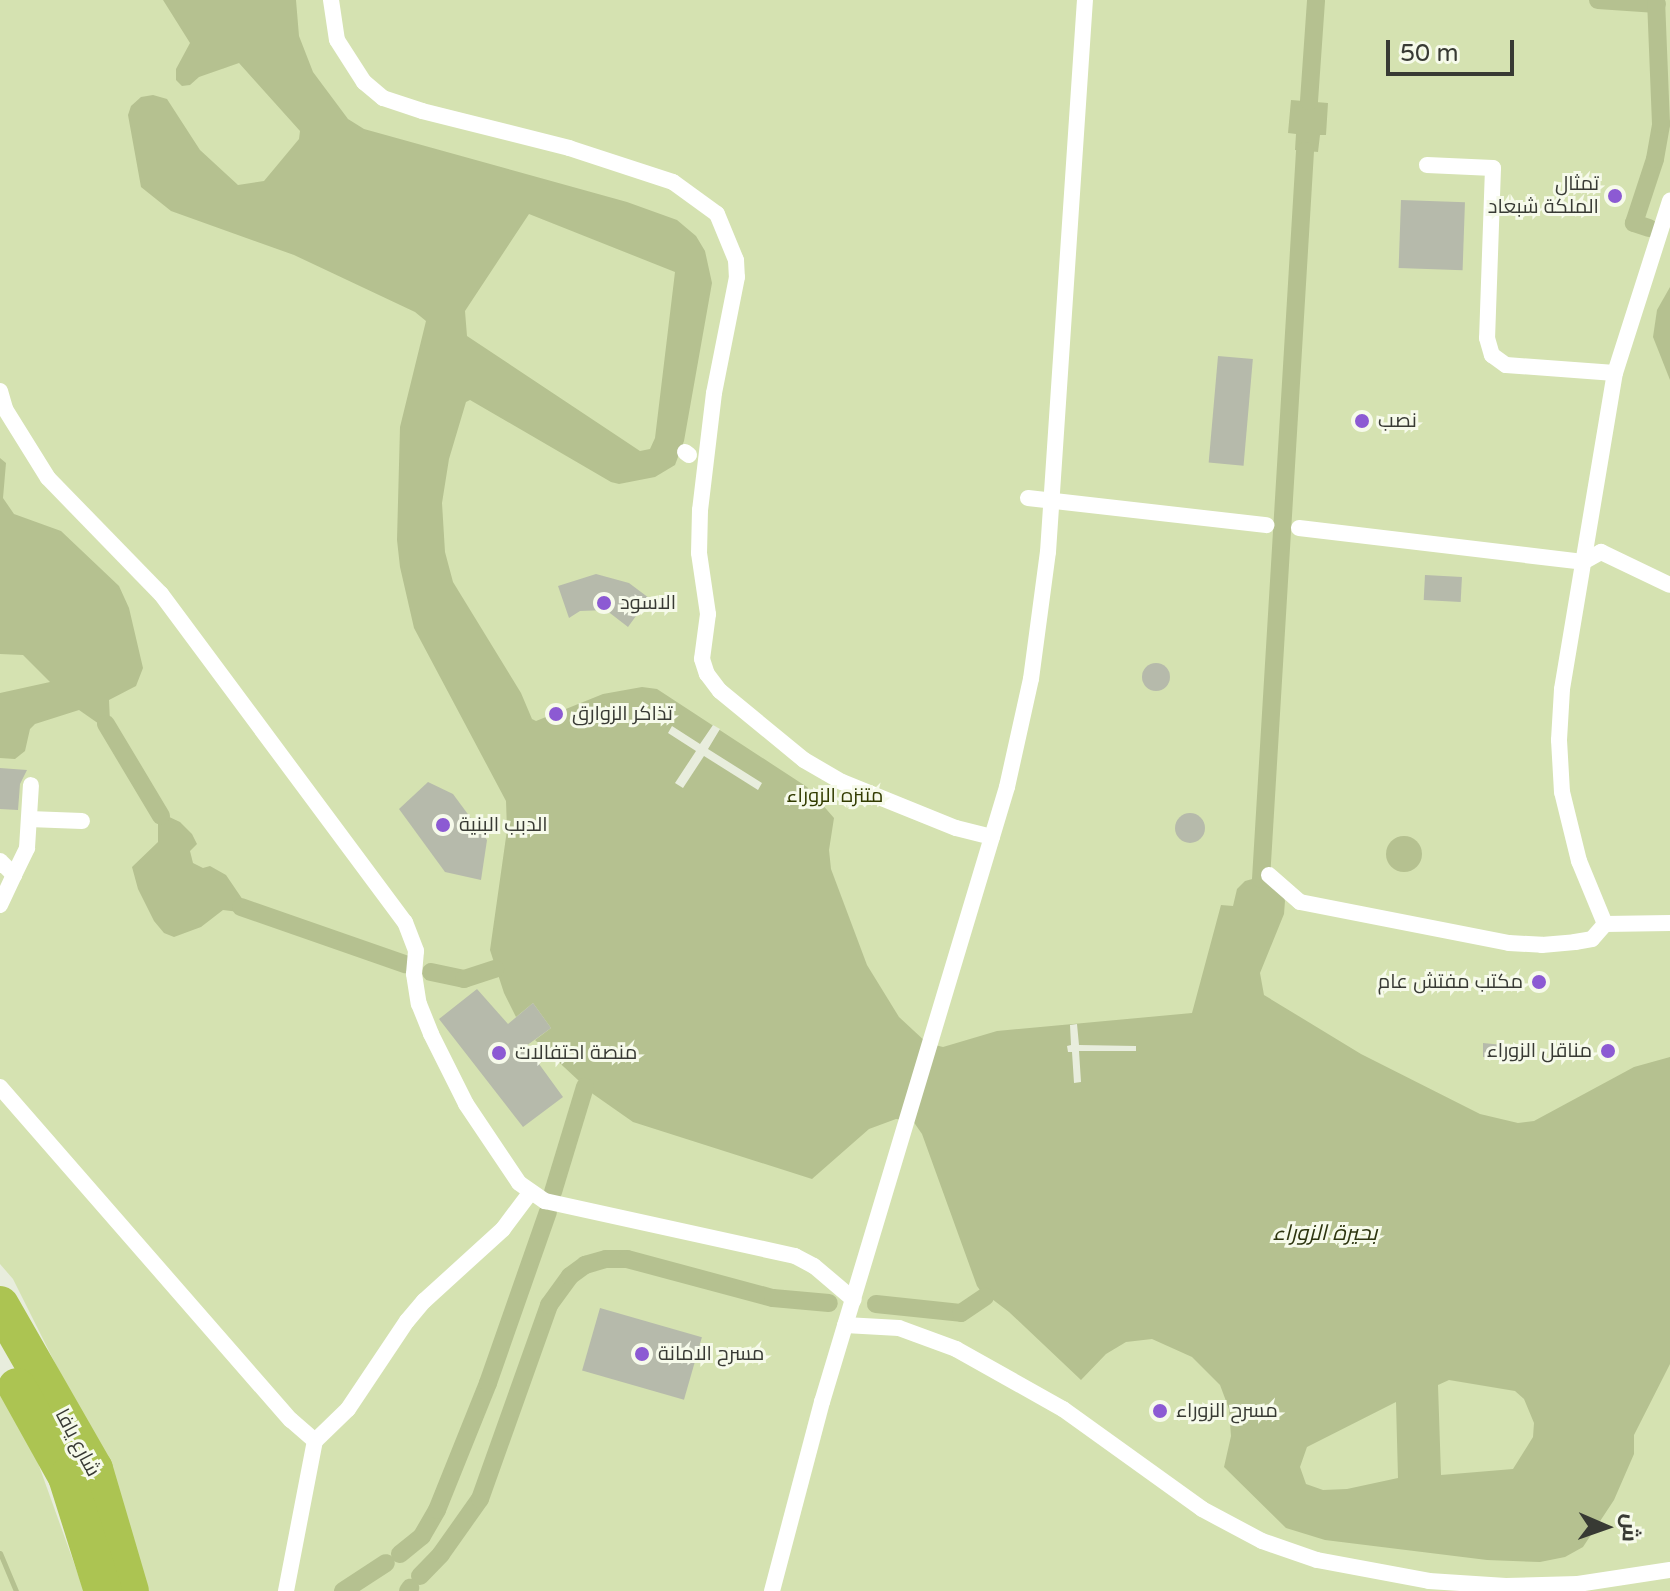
<!DOCTYPE html>
<meta charset="utf-8">
<style>
body{margin:0}
#map{position:relative;width:1670px;height:1591px;overflow:hidden;background:#e8eddd;font-family:"Varela Round",Cairo,sans-serif}
div>[style]{position:absolute}
[style*='--x']{left:calc(var(--x)*1px);top:calc(var(--y)*1px);width:calc(var(--w)*1px);rotate:calc(var(--a)*1deg)}
.green>*{inset:0;background:#d5e2b1}
.water>*{inset:0;background:#b5c190}
.round{border-radius:50%}
.pier>*{inset:0;background:#e8eddd}
.stream>*{height:5px;margin:-2.5px;padding:0 2.5px;transform-origin:2.5px;border-radius:2.5px;background:#b5c190}
.canal>*{height:18px;margin:-9px;padding:0 9px;transform-origin:9px;border-radius:9px;background:#b5c190}
.building>*{inset:0;background:#b6baab;transform-origin:0 0}
.pedestrian>*{height:16px;margin:-8px;padding:0 8px;transform-origin:8px;border-radius:8px;background:#fff}
.motorway>*{height:38px;margin:-19px;padding:0 19px;transform-origin:19px;border-radius:19px;background:#acc452}
.dots>*{width:22px;height:22px;translate:-50% -50%;box-sizing:border-box;border:4px solid #f6faea;border-radius:50%}
span{translate:-50% -50%;white-space:nowrap;text-align:center;line-height:1.15;-webkit-text-stroke:6px #f6faea;paint-order:stroke}
.poi-label{font-size:20px;color:#383a34}
.right{translate:-100% -50%;text-align:right}
.left{translate:0 -50%;text-align:left}
.park-label{font-size:20px;color:#323c01}
.street-label{font-size:20px;color:#383a34}
.water-label{font-size:22px;color:#2d350f;font-style:italic}
.north{position:absolute;left:1566px;top:1487px;width:80px;height:80px;-webkit-text-stroke:6px #f6faea;paint-order:stroke;rotate:92deg;font-size:22px;font-weight:700;line-height:32px;text-align:center;color:#383a34}
.north::after{content:'';display:block;margin:auto;width:28px;height:36px;background:#383a34;clip-path:polygon(50% 0,100% 100%,50% 72%,0 100%)}
.scale{position:absolute;left:1386px;top:40px;width:128px;height:36px;box-sizing:border-box;border:4px solid #383a34;border-top:0;padding-left:10px;font-size:24px;line-height:28px;white-space:nowrap;color:#383a34;-webkit-text-stroke:6px #f6faea;paint-order:stroke}
</style>
<div id="map">
<div class="green">
<i style="clip-path:polygon(0 0,1670px 0,1670px 1591px,145px 1591px,105px 1463px,13px 1279px,0 1264px)"></i>
<i style="clip-path:polygon(0 1392px,38px 1463px,84px 1591px,0 1591px)"></i>
</div>
<div class="water">
<i style="clip-path:polygon(evenodd,163px 0,296px 0,299px 36px,313px 72px,348px 119px,364px 129px,627px 202px,677px 220px,696px 236px,705px 251px,712px 283px,684px 441px,675px 465px,655px 477px,619px 484px,611px 482px,470px 400px,466px 402px,449px 459px,442px 503px,445px 552px,453px 582px,521px 693px,532px 719px,536px 721px,603px 694px,642px 687px,657px 689px,807px 787px,834px 818px,829px 850px,831px 869px,867px 965px,899px 1017px,927px 1043px,943px 1047px,997px 1031px,1192px 1013px,1221px 905px,1233px 906px,1237px 889px,1245px 881px,1256px 878px,1268px 880px,1283px 894px,1285px 901px,1284px 914px,1260px 973px,1264px 995px,1361px 1054px,1480px 1114px,1518px 1123px,1534px 1121px,1634px 1067px,1670px 1057px,1670px 1364px,1634px 1435px,1634px 1454px,1614px 1500px,1583px 1547px,1565px 1557px,1540px 1562px,1487px 1560px,1325px 1540px,1286px 1528px,1224px 1467px,1231px 1436px,1229px 1409px,1220px 1385px,1192px 1357px,1152px 1339px,1126px 1342px,1106px 1354px,1081px 1380px,1009px 1312px,992px 1299px,988px 1301px,977px 1286px,922px 1134px,913px 1121px,896px 1119px,869px 1129px,812px 1179px,633px 1122px,593px 1094px,535px 1040px,551px 1028px,533px 1003px,516px 1017px,504px 993px,490px 950px,507px 830px,506px 801px,414px 628px,400px 567px,397px 540px,400px 427px,426px 321px,415px 312px,294px 255px,171px 211px,141px 187px,128px 115px,131px 106px,141px 97px,153px 95px,167px 99px,200px 150px,238px 185px,264px 181px,299px 139px,300px 131px,239px 63px,199px 77px,190px 85px,182px 86px,176px 80px,176px 69px,190px 43px,163px 0,529px 214px,675px 272px,655px 438px,650px 449px,640px 451px,467px 336px,465px 311px,529px 214px,163px 0,1449px 1380px,1515px 1391px,1524px 1399px,1534px 1423px,1533px 1437px,1513px 1469px,1441px 1475px,1438px 1385px,1449px 1380px,163px 0,1396px 1402px,1398px 1478px,1347px 1489px,1323px 1490px,1306px 1484px,1300px 1467px,1307px 1447px,1396px 1402px)"></i>
<i style="clip-path:polygon(1291px 100px,1328px 103px,1326px 135px,1320px 135px,1318px 152px,1295px 150px,1296px 134px,1288px 133px)"></i>
<i style="clip-path:polygon(1670px 287px,1670px 380px,1653px 337px,1657px 310px)"></i>
<i style="clip-path:polygon(0 458px,6px 463px,3px 498px,14px 514px,61px 531px,119px 586px,129px 608px,143px 668px,136px 686px,109px 700px,110px 722px,102px 726px,79px 710px,35px 724px,30px 729px,25px 751px,15px 759px,0 758px,0 693px,50px 682px,23px 655px,0 654px)"></i>
<i style="clip-path:polygon(165px 815px,180px 822px,192px 834px,197px 844px,190px 851px,193px 863px,203px 868px,210px 866px,226px 875px,243px 900px,239px 912px,223px 910px,201px 927px,174px 937px,164px 933px,154px 921px,138px 889px,132px 867px,158px 842px,158px 818px)"></i>
<i class="round" style="left:1386px;top:836px;width:36px;height:36px"></i>
</div>
<div class="pier">
<i style="clip-path:polygon(713px 725px,720px 729px,708px 749px,762px 783px,758px 790px,704px 756px,683px 788px,675px 783px,696px 751px,668px 733px,672px 726px,700px 744px)"></i>
<i style="clip-path:polygon(1077px 1024px,1079px 1045px,1136px 1046px,1136px 1051px,1079px 1051px,1081px 1082px,1074px 1083px,1072px 1052px,1068px 1052px,1067px 1046px,1071px 1045px,1070px 1025px)"></i>
</div>
<div class="stream">
<i style="--x:0;--y:1553;--w:41;--a:67.2"></i>
</div>
<div class="canal">
<i style="--x:1598;--y:0;--w:59;--a:3.9"></i>
<i style="--x:1309;--y:101;--w:101;--a:-86"></i>
<i style="--x:1649;--y:228;--w:16;--a:-162"></i>
<i style="--x:1634;--y:223;--w:67;--a:-71.8"></i>
<i style="--x:1655;--y:159;--w:36;--a:-80"></i>
<i style="--x:1661;--y:124;--w:124;--a:-92.3"></i>
<i style="--x:106;--y:724;--w:107;--a:59.1"></i>
<i style="--x:1261;--y:879;--w:729;--a:-86.54"></i>
<i style="--x:241;--y:907;--w:174;--a:19.2"></i>
<i style="--x:431;--y:972;--w:34;--a:12"></i>
<i style="--x:464;--y:979;--w:33;--a:-18"></i>
<i style="--x:553;--y:1192;--w:110;--a:-73.1"></i>
<i style="--x:876;--y:1304;--w:85;--a:6"></i>
<i style="--x:961;--y:1313;--w:29;--a:-34"></i>
<i style="--x:400;--y:1554;--w:28;--a:-39"></i>
<i style="--x:422;--y:1536;--w:30;--a:-60"></i>
<i style="--x:437;--y:1510;--w:137;--a:-68.1"></i>
<i style="--x:488;--y:1383;--w:181;--a:-70.7"></i>
<i style="--x:420;--y:1576;--w:30;--a:-46"></i>
<i style="--x:441;--y:1554;--w:67;--a:-54.7"></i>
<i style="--x:480;--y:1499;--w:206;--a:-70.4"></i>
<i style="--x:549;--y:1305;--w:36;--a:-54"></i>
<i style="--x:570;--y:1276;--w:19;--a:-36"></i>
<i style="--x:585;--y:1265;--w:22;--a:-16"></i>
<i style="--x:606;--y:1259;--w:21;--a:0"></i>
<i style="--x:627;--y:1259;--w:151;--a:15"></i>
<i style="--x:773;--y:1298;--w:56;--a:5.1"></i>
<i style="--x:343;--y:1591;--w:51;--a:-33.1"></i>
<i style="--x:408;--y:1591;--w:4;--a:-56"></i>
</div>
<div class="building">
<i style="left:1401px;top:200px;width:64px;height:68px;rotate:2deg"></i>
<i style="left:1218px;top:356px;width:35px;height:107px;rotate:5deg"></i>
<i style="clip-path:polygon(596px 574px,629px 583px,649px 598px,628px 627px,606px 610px,580px 611px,569px 618px,558px 586px)"></i>
<i style="left:1425px;top:575px;width:37px;height:25px;rotate:3deg"></i>
<i class="round" style="left:1142px;top:663px;width:28px;height:28px"></i>
<i style="clip-path:polygon(0 768px,27px 770px,20px 784px,18px 810px,0 809px)"></i>
<i style="clip-path:polygon(428px 782px,453px 794px,487px 840px,481px 880px,445px 872px,399px 809px)"></i>
<i class="round" style="left:1175px;top:813px;width:30px;height:30px"></i>
<i style="clip-path:polygon(477px 989px,508px 1024px,533px 1003px,551px 1028px,526px 1046px,563px 1097px,523px 1127px,439px 1019px)"></i>
<i style="clip-path:polygon(1483px 1043px,1535px 1048px,1534px 1059px,1483px 1057px)"></i>
<i style="left:600px;top:1308px;width:106px;height:65px;rotate:16deg"></i>
</div>
<div class="pedestrian">
<i style="--x:331;--y:0;--w:40;--a:81.5"></i>
<i style="--x:337;--y:40;--w:50;--a:57.3"></i>
<i style="--x:364;--y:82;--w:25;--a:40"></i>
<i style="--x:383;--y:98;--w:41;--a:18.4"></i>
<i style="--x:422;--y:111;--w:152;--a:14.1"></i>
<i style="--x:569;--y:148;--w:109;--a:18.1"></i>
<i style="--x:673;--y:182;--w:54;--a:36"></i>
<i style="--x:717;--y:214;--w:50;--a:67.6"></i>
<i style="--x:736;--y:260;--w:17;--a:87"></i>
<i style="--x:737;--y:277;--w:118;--a:101.2"></i>
<i style="--x:714;--y:393;--w:118;--a:96.8"></i>
<i style="--x:700;--y:510;--w:43;--a:91.3"></i>
<i style="--x:699;--y:553;--w:62;--a:81.6"></i>
<i style="--x:708;--y:614;--w:45;--a:97.6"></i>
<i style="--x:702;--y:659;--w:16;--a:72"></i>
<i style="--x:707;--y:674;--w:21;--a:53"></i>
<i style="--x:720;--y:691;--w:109;--a:39.4"></i>
<i style="--x:804;--y:760;--w:44;--a:30.1"></i>
<i style="--x:842;--y:782;--w:123;--a:22"></i>
<i style="--x:956;--y:828;--w:37;--a:14"></i>
<i style="--x:1427;--y:165;--w:66;--a:2.6"></i>
<i style="--x:1493;--y:168;--w:170;--a:92"></i>
<i style="--x:1487;--y:338;--w:18;--a:74"></i>
<i style="--x:1492;--y:355;--w:17;--a:36"></i>
<i style="--x:1506;--y:365;--w:109;--a:4.2"></i>
<i style="--x:0;--y:391;--w:19;--a:74"></i>
<i style="--x:5;--y:409;--w:81;--a:58.1"></i>
<i style="--x:48;--y:478;--w:162;--a:45.8"></i>
<i style="--x:161;--y:594;--w:409;--a:53.4"></i>
<i style="--x:405;--y:922;--w:31;--a:69"></i>
<i style="--x:416;--y:951;--w:23;--a:95"></i>
<i style="--x:414;--y:974;--w:30;--a:81"></i>
<i style="--x:419;--y:1004;--w:32;--a:68"></i>
<i style="--x:431;--y:1034;--w:78;--a:63.4"></i>
<i style="--x:466;--y:1104;--w:95;--a:56.1"></i>
<i style="--x:519;--y:1183;--w:32;--a:35"></i>
<i style="--x:545;--y:1201;--w:256;--a:12.4"></i>
<i style="--x:795;--y:1256;--w:21;--a:28"></i>
<i style="--x:814;--y:1266;--w:52;--a:40.4"></i>
<i style="--x:685;--y:452;--w:5;--a:37"></i>
<i style="--x:1028;--y:498;--w:240;--a:6.5"></i>
<i style="--x:1299;--y:528;--w:286;--a:6.8"></i>
<i style="--x:1583;--y:562;--w:21;--a:-29"></i>
<i style="--x:1601;--y:552;--w:76;--a:25.6"></i>
<i style="--x:29;--y:819;--w:53;--a:2.2"></i>
<i style="--x:0;--y:861;--w:20;--a:45"></i>
<i style="--x:14;--y:875;--w:33;--a:115"></i>
<i style="--x:14;--y:875;--w:30;--a:-64"></i>
<i style="--x:27;--y:848;--w:63;--a:-86.4"></i>
<i style="--x:1269;--y:875;--w:41;--a:41.1"></i>
<i style="--x:1300;--y:902;--w:213;--a:11.1"></i>
<i style="--x:1509;--y:943;--w:33;--a:3"></i>
<i style="--x:1542;--y:945;--w:33;--a:-5"></i>
<i style="--x:1575;--y:942;--w:17;--a:-10"></i>
<i style="--x:1592;--y:939;--w:20;--a:-49"></i>
<i style="--x:1605;--y:924;--w:68;--a:-112.4"></i>
<i style="--x:1579;--y:861;--w:71;--a:-103.8"></i>
<i style="--x:1562;--y:792;--w:52;--a:-93.3"></i>
<i style="--x:1559;--y:740;--w:51;--a:-86.6"></i>
<i style="--x:1562;--y:689;--w:320;--a:-80.5"></i>
<i style="--x:1615;--y:373;--w:181;--a:-72.3"></i>
<i style="--x:1605;--y:924;--w:65;--a:-0.9"></i>
<i style="--x:0;--y:1087;--w:442;--a:48.9"></i>
<i style="--x:291;--y:1420;--w:32;--a:41"></i>
<i style="--x:315;--y:1441;--w:46;--a:-44.1"></i>
<i style="--x:348;--y:1409;--w:106;--a:-56.2"></i>
<i style="--x:407;--y:1321;--w:26;--a:-50"></i>
<i style="--x:424;--y:1301;--w:107;--a:-42.3"></i>
<i style="--x:503;--y:1229;--w:45;--a:-53.1"></i>
<i style="--x:845;--y:1325;--w:54;--a:3.2"></i>
<i style="--x:899;--y:1328;--w:61;--a:20.2"></i>
<i style="--x:956;--y:1349;--w:123;--a:29.3"></i>
<i style="--x:1063;--y:1409;--w:171;--a:35.7"></i>
<i style="--x:1202;--y:1509;--w:68;--a:28.1"></i>
<i style="--x:1262;--y:1541;--w:58;--a:19.1"></i>
<i style="--x:1317;--y:1560;--w:114;--a:10.6"></i>
<i style="--x:1429;--y:1581;--w:77;--a:3.7"></i>
<i style="--x:1506;--y:1586;--w:72;--a:-1.6"></i>
<i style="--x:1578;--y:1584;--w:93;--a:-8.7"></i>
<i style="--x:286;--y:1591;--w:153;--a:-79.1"></i>
<i style="--x:772;--y:1591;--w:196;--a:-75.2"></i>
<i style="--x:822;--y:1402;--w:642;--a:-73.26"></i>
<i style="--x:1007;--y:787;--w:111;--a:-77.5"></i>
<i style="--x:1031;--y:679;--w:128;--a:-82.4"></i>
<i style="--x:1048;--y:552;--w:553;--a:-86.17"></i>
</div>
<div class="motorway">
<i style="--x:0;--y:1305;--w:189;--a:60.2"></i>
<i style="--x:94;--y:1469;--w:127;--a:73.6"></i>
<i style="--x:17;--y:1387;--w:103;--a:60.9"></i>
<i style="--x:67;--y:1477;--w:120;--a:72.5"></i>
</div>
<div class="dots">
<i style="left:1615px;top:196px;background:#8c5ad3"></i>
<i style="left:1362px;top:421px;background:#8c5ad3"></i>
<i style="left:604px;top:603px;background:#8c5ad3"></i>
<i style="left:556px;top:714px;background:#8c5ad3"></i>
<i style="left:443px;top:825px;background:#8c5ad3"></i>
<i style="left:1539px;top:982px;background:#8c5ad3"></i>
<i style="left:1608px;top:1051px;background:#8c5ad3"></i>
<i style="left:499px;top:1053px;background:#8c5ad3"></i>
<i style="left:642px;top:1354px;background:#8c5ad3"></i>
<i style="left:1160px;top:1411px;background:#8c5ad3"></i>
</div>
<div class="poi-label">
<span class="right" style="left:1599px;top:196px">تمثال<br>الملكة شبعاد</span>
<span class="left" style="left:1378px;top:421px">نصب</span>
<span class="left" style="left:620px;top:603px">الاسود</span>
<span class="left" style="left:572px;top:714px">تذاكر الزوارق</span>
<span class="left" style="left:459px;top:825px">الدبب البنية</span>
<span class="right" style="left:1523px;top:982px">مكتب مفتش عام</span>
<span class="right" style="left:1592px;top:1051px">مناقل الزوراء</span>
<span class="left" style="left:515px;top:1053px">منصة احتفالات</span>
<span class="left" style="left:658px;top:1354px">مسرح الامانة</span>
<span class="left" style="left:1176px;top:1411px">مسرح الزوراء</span>
</div>
<div class="park-label">
<span style="left:835px;top:796px">متنزه الزوراء</span>
</div>
<div class="street-label">
<span style="left:77px;top:1443px;rotate:62deg">شارع يافا</span>
</div>
<div class="water-label">
<span style="left:1325px;top:1234px">بحيرة الزوراء</span>
</div>
<div class="north">ش</div>
<div class="scale">50 m</div>
</div>
